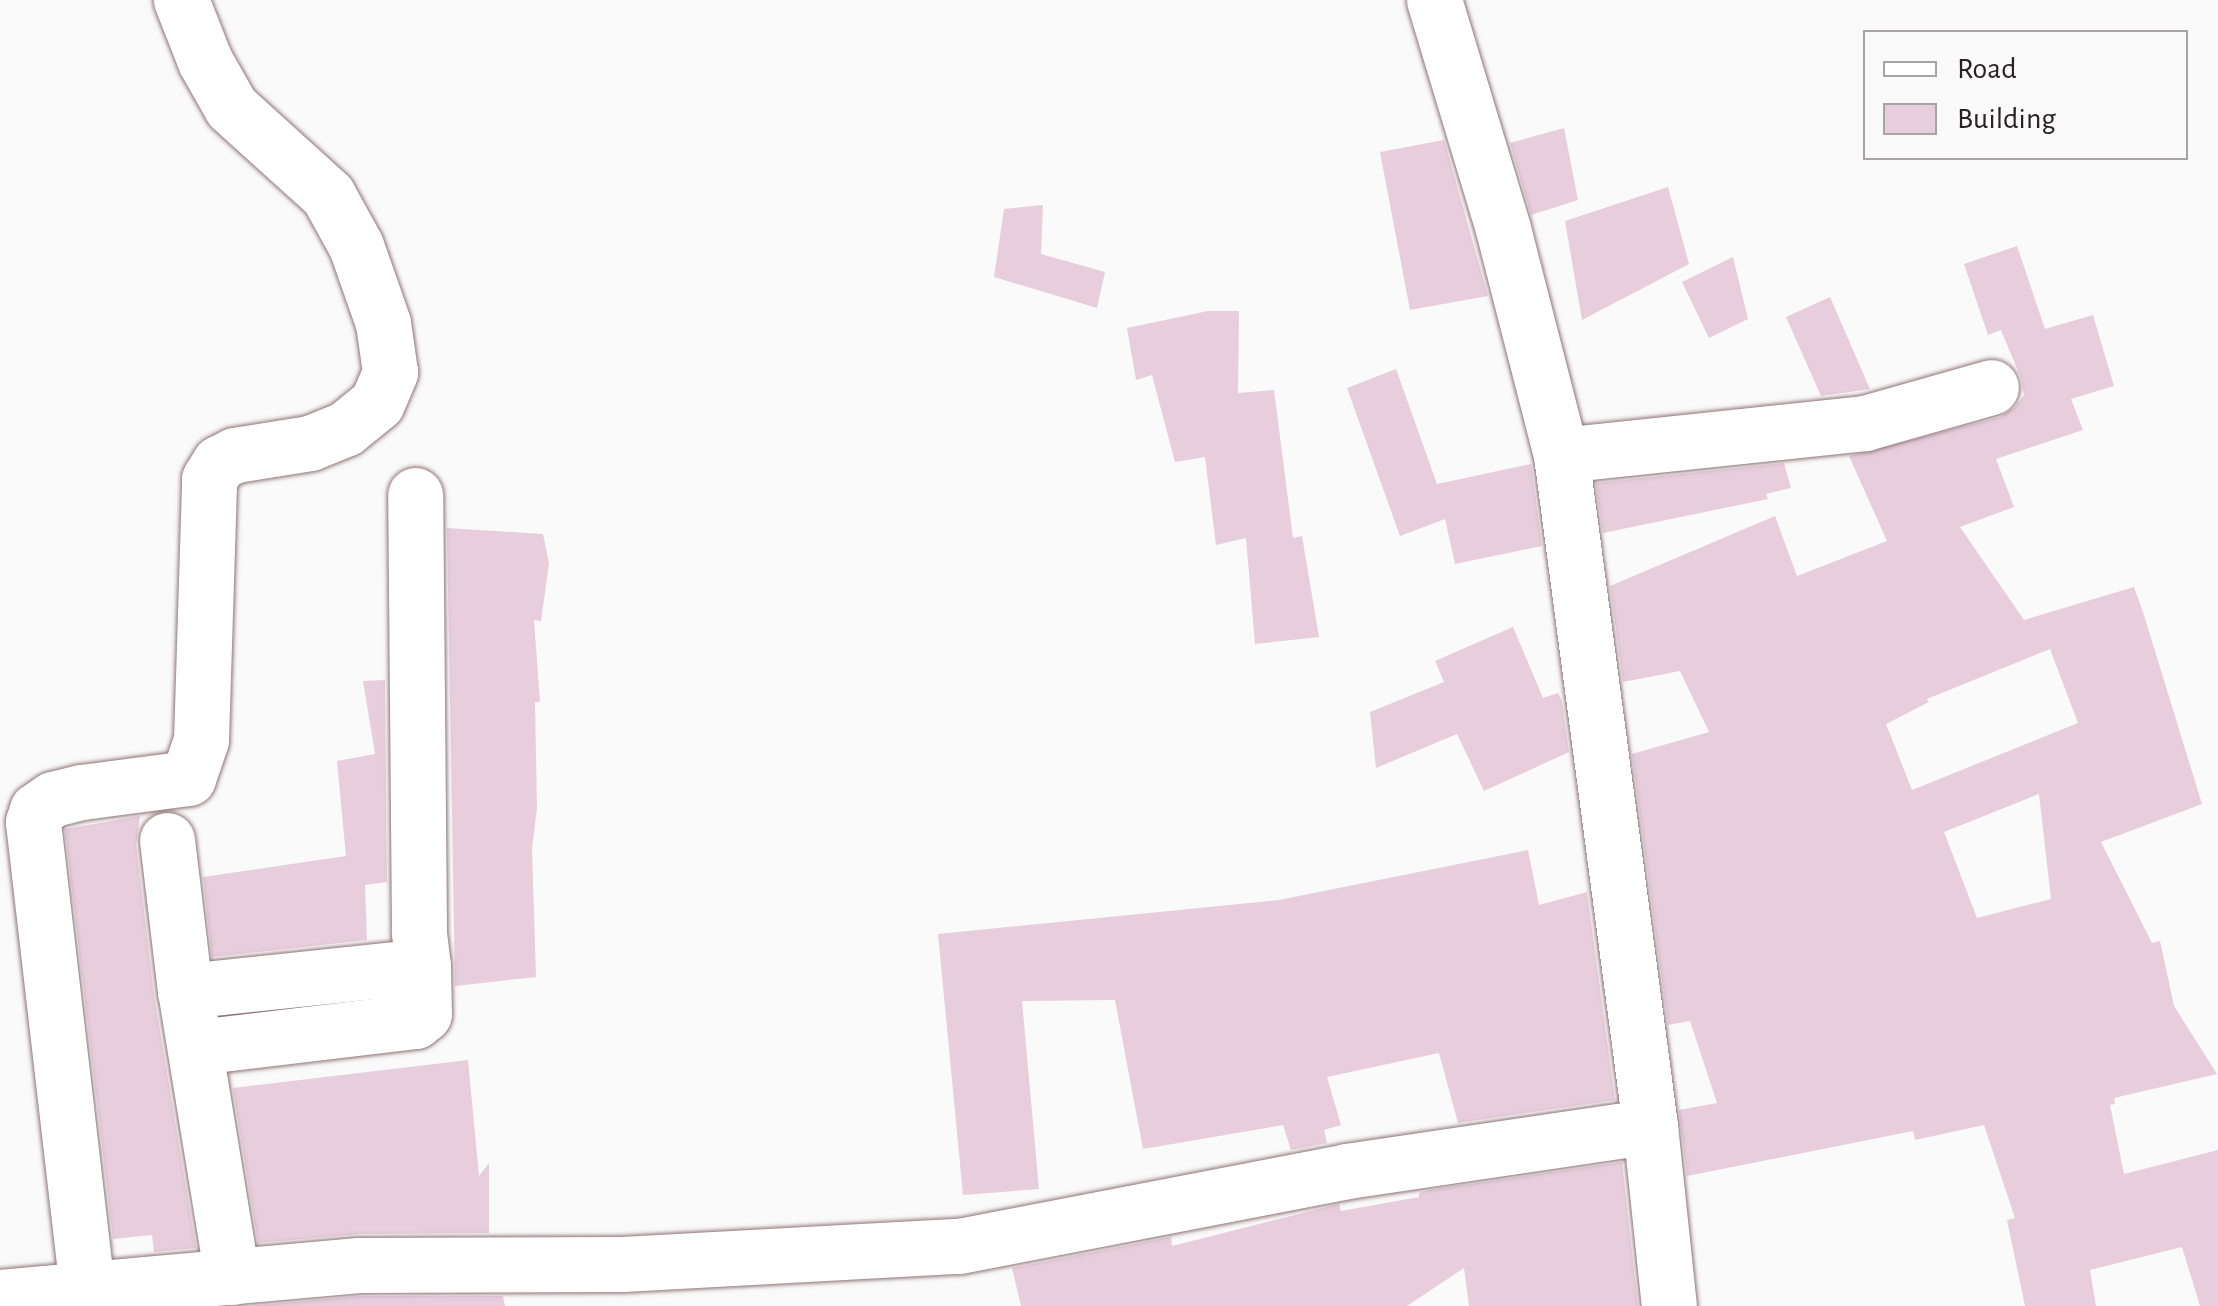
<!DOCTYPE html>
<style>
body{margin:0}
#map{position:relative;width:2218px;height:1306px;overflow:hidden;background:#fafafa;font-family:"Alegreya Sans",sans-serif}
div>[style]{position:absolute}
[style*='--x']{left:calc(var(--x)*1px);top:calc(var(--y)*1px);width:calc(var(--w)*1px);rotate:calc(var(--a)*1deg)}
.building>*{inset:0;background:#e8cddc}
.roads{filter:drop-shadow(0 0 2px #8f7379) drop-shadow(0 0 2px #8f7379)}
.minor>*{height:55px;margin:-27.5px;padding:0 27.5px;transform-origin:27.5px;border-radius:27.5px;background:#fff}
span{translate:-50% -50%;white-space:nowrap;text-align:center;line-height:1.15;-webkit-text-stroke:9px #fafafa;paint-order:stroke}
.legend{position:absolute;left:1863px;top:30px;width:325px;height:130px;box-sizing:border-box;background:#fafafa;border:2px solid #a8a3a4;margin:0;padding:12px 18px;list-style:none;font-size:30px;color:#2c2023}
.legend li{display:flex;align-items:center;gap:20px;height:50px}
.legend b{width:50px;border:2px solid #a8a3a4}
</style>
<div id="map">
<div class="building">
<i style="clip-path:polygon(1564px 128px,1578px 200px,1531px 215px,1510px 143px)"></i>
<i style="clip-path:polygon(1444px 140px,1488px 296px,1410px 310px,1380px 152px)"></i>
<i style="clip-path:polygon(1668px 187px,1689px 264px,1582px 320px,1565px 221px)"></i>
<i style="clip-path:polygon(1043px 205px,1041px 254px,1105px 272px,1097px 308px,994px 277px,1004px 209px)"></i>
<i style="clip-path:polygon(evenodd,2017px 246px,2045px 329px,2093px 315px,2114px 386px,2071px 399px,2083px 430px,1996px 459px,2014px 507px,1960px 527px,2024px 620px,2134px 587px,2143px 612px,2202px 804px,2101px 842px,2152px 943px,2160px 941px,2174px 1006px,2217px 1074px,2114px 1098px,2115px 1104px,2110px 1105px,2124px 1174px,2218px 1150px,2218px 1306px,2200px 1306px,2182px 1247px,2090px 1270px,2096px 1306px,2025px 1306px,2007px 1220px,2015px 1218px,1984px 1125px,1915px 1140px,1913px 1131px,1687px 1176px,1679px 1110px,1717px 1103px,1690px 1021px,1668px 1025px,1632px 754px,1709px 732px,1680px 671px,1623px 682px,1610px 586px,1775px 516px,1797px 576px,1887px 541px,1849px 456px,2000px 417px,2014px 408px,2024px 395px,2021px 378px,2001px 330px,1988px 335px,1964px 264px,2017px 246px,2050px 649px,2078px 723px,1912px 790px,1886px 724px,1929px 702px,1927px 699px,2050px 649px,2017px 246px,2039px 794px,2051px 899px,1977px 918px,1944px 832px,2039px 794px)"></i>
<i style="clip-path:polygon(1733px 257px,1748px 319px,1709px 338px,1682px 282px)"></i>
<i style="clip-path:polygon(1830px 297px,1870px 389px,1821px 396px,1786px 317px)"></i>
<i style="clip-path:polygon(1208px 311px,1239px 311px,1238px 393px,1274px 390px,1293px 538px,1302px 536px,1319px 637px,1255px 644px,1246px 538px,1216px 545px,1205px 457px,1175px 462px,1152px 375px,1136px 380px,1127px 328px)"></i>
<i style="clip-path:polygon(1396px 369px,1437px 484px,1531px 464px,1542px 546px,1455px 564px,1445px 519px,1400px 536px,1347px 388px)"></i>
<i style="clip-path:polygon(1784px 463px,1791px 488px,1766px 494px,1768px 499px,1603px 533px,1596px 483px)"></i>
<i style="clip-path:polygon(447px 528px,543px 534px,549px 563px,541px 621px,534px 620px,540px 702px,535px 702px,537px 808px,532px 849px,536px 977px,455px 986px)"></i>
<i style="clip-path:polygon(1513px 627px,1543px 698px,1558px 693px,1562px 701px,1569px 752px,1484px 791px,1457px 734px,1376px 768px,1370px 712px,1444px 682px,1435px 661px)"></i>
<i style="clip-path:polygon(385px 680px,387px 882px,365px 885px,367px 940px,212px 957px,203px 877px,346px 856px,337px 761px,375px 754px,363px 681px)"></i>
<i style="clip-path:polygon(140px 816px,136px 844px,154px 995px,196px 1248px,154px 1252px,152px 1235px,113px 1239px,65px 829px)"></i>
<i style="clip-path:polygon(1528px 850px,1539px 905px,1587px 892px,1615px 1100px,1458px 1123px,1439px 1053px,1327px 1077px,1341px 1125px,1324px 1130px,1327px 1143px,1291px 1150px,1283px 1125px,1143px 1149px,1115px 1000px,1022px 1001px,1039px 1189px,963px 1195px,938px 934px,1279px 900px)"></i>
<i style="clip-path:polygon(468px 1060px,479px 1176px,489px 1163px,489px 1233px,359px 1234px,258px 1243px,233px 1088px)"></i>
<i style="clip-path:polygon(1622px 1162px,1638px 1306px,1469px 1306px,1464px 1268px,1407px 1306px,1021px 1306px,1012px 1268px,1171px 1237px,1172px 1246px,1339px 1204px,1341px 1211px,1419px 1197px,1419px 1193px,1430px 1190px)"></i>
<i style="clip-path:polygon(360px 1296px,503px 1296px,505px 1306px,251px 1306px)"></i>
</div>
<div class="roads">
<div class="minor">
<i style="--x:1434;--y:0;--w:239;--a:73.2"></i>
<i style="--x:1503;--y:229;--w:233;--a:75.6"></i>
<i style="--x:1561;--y:455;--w:677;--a:82.44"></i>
<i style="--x:1650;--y:1126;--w:181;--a:84"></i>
<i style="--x:1561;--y:455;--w:306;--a:-6"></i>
<i style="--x:1865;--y:423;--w:131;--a:-15.9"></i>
<i style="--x:167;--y:840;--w:152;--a:83.2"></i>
<i style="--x:197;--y:1047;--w:220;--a:-6.8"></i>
<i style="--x:415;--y:1021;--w:11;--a:-38"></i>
<i style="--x:424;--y:1014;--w:48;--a:-91.2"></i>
<i style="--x:232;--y:1277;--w:290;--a:-99.3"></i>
<i style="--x:185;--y:991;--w:239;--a:-6"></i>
<i style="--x:423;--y:966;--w:35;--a:-97"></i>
<i style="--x:419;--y:931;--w:436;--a:-90.5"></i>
<i style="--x:87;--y:1289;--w:470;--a:-96.6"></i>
<i style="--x:33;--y:822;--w:13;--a:-72"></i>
<i style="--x:37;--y:810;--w:19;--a:-35"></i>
<i style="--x:53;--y:799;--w:30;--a:-14"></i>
<i style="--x:82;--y:792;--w:107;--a:-7.5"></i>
<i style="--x:188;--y:778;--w:40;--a:-71.1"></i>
<i style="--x:201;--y:740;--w:261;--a:-88.2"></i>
<i style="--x:209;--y:479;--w:19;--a:-58"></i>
<i style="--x:219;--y:463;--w:18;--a:-27"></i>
<i style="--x:235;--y:455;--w:76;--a:-9.1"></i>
<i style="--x:310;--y:443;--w:38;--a:-22"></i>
<i style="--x:345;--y:429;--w:41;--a:-39.1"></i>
<i style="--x:377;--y:403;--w:34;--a:-67"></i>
<i style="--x:390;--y:372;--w:49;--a:-98.1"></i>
<i style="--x:383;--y:323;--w:82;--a:-109.3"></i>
<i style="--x:356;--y:246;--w:58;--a:-118.8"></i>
<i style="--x:328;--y:195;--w:131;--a:-137.8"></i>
<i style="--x:231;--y:107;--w:53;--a:-119.5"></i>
<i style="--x:205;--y:61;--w:66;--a:-111.5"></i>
<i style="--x:0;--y:1297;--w:360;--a:-5.1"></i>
<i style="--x:359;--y:1265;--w:263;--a:-0.2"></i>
<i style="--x:622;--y:1264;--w:337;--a:-3.1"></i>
<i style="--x:959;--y:1246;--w:395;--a:-10.9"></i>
<i style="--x:1347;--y:1171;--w:306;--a:-8.4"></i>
</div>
</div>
<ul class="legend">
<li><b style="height:12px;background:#fff"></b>Road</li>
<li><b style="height:28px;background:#e8cddc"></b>Building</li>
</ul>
</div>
